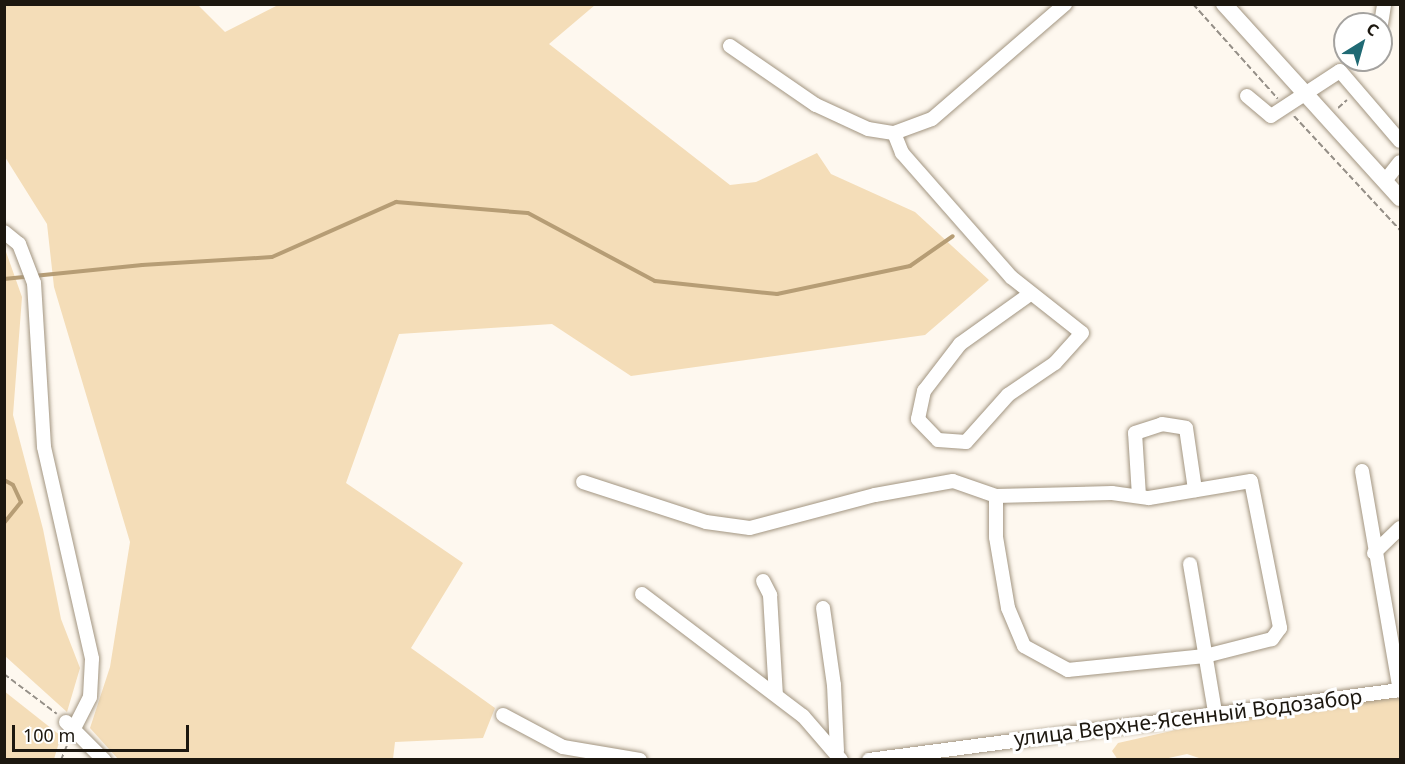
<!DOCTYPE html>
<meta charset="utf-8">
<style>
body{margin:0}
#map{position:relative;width:1405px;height:764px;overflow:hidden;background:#fef8ef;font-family:"Noto Sans",sans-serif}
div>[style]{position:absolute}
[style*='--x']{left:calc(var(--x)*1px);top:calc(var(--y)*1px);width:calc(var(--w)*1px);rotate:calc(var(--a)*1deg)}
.green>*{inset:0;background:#f4ddb8}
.stream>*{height:4px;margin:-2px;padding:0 2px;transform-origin:2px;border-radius:2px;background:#b69d75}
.path>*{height:2px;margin-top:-1px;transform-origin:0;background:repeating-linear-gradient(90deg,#958f87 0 6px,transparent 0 9px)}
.roads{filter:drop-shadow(0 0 2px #a29581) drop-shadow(0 0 2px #a29581)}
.minor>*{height:14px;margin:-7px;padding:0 7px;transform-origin:7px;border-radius:7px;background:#fff}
.major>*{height:16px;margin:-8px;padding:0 8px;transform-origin:8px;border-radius:8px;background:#fff}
span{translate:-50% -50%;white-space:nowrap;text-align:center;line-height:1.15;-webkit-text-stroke:6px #fff;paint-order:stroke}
.street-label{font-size:21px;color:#1c170f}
.frame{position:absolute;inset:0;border:6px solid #1c170f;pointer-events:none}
.north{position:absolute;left:1333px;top:12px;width:60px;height:60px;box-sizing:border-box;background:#fff;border:2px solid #a4a29f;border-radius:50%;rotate:37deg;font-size:16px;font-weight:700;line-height:24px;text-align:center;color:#1c170f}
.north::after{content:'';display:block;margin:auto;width:21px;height:27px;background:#206a74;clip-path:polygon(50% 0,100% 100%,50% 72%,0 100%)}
.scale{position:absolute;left:12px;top:725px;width:177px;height:27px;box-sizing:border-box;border:3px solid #1c170f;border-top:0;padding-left:8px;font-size:18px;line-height:21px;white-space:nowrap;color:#1c170f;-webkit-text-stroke:4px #fff;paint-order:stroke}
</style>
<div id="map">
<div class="green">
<i style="clip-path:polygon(4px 5px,198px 5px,225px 32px,278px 5px,595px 5px,549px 44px,730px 185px,756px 182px,817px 153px,831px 174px,915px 212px,989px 280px,925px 335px,631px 376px,552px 324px,399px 334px,346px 483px,463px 563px,411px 648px,495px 708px,483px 738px,395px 742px,393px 759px,118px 759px,90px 728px,110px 667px,130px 542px,54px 287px,47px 224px,5px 157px)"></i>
<i style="clip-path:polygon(5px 249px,22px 297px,13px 415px,43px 529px,61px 619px,80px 668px,67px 712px,5px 656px)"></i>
<i style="clip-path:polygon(4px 691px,61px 736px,54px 759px,5px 759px)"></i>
<i style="clip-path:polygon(1400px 695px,1400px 759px,1205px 760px,1187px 754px,1164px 759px,1118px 760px,1112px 751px,1118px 743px,1220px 720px)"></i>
</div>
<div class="stream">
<i style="--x:4;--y:279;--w:139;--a:-5.8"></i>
<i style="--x:142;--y:265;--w:130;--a:-3.5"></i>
<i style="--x:272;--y:257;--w:136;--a:-23.9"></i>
<i style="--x:396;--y:202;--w:132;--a:4.8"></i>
<i style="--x:528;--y:213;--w:144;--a:28.2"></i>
<i style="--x:655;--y:281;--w:123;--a:6.1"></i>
<i style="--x:777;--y:294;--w:136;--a:-11.9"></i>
<i style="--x:910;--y:266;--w:52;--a:-34.9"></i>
<i style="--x:4;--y:480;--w:10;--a:29"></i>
<i style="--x:13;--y:485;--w:19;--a:65"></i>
<i style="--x:21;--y:502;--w:27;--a:129"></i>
</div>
<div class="path">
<i style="--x:1193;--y:4;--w:127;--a:48.2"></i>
<i style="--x:1338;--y:108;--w:12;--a:-42"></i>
<i style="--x:1294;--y:116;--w:156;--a:47.1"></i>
<i style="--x:4;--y:674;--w:66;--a:37"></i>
<i style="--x:61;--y:760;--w:18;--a:-68"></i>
</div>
<div class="roads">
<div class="minor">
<i style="--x:1381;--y:24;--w:20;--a:-81"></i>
<i style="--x:730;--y:46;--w:104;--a:34.5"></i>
<i style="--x:816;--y:105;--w:57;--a:24.8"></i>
<i style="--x:868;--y:129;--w:26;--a:9"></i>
<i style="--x:894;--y:133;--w:40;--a:-20.2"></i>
<i style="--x:932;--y:119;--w:176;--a:-40.8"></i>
<i style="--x:1247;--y:96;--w:31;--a:40"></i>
<i style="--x:1271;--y:116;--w:82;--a:-33.1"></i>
<i style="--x:1340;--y:71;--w:92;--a:49.4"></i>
<i style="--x:894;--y:133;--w:22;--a:68"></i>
<i style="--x:902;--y:153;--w:165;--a:48.7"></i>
<i style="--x:1011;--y:277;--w:90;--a:38.3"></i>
<i style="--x:1082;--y:333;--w:40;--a:132"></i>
<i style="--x:1055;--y:363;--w:57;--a:145.8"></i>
<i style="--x:1008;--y:395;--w:63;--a:131.8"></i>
<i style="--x:966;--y:442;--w:28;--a:-176"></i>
<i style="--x:938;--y:440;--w:29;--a:-134"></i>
<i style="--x:918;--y:419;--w:29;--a:-78"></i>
<i style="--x:924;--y:391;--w:59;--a:-52.5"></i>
<i style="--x:960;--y:344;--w:86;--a:-35.5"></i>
<i style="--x:1385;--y:181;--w:24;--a:-52"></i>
<i style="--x:4;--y:232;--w:19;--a:39"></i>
<i style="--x:19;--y:244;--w:42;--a:69"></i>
<i style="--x:34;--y:283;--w:164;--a:86.5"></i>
<i style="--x:44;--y:447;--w:217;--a:77.2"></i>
<i style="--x:92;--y:659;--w:38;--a:93"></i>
<i style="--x:90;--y:697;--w:36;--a:117"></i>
<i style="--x:1362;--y:471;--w:223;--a:80.2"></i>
<i style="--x:583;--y:482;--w:129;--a:18"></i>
<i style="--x:706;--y:522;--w:44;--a:7.8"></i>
<i style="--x:750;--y:528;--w:129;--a:-14.8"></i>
<i style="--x:875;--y:495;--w:79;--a:-10.2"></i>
<i style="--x:953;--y:481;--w:46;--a:19.2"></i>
<i style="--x:996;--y:496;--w:116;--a:-1.5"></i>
<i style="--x:1112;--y:493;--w:37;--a:8"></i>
<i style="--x:1149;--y:498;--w:103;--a:-9.5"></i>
<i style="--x:1251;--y:481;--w:150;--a:78.8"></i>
<i style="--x:1280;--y:628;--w:14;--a:126"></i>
<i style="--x:1272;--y:639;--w:69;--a:165.8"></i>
<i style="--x:1205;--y:656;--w:138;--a:174.2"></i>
<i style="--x:1068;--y:670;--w:50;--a:-151.4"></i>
<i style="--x:1024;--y:646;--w:41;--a:-112.8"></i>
<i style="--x:1008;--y:608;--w:72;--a:-99.6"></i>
<i style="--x:996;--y:537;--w:41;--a:-90"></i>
<i style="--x:1139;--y:496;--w:63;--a:-93.6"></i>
<i style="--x:1135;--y:433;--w:28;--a:-18"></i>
<i style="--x:1162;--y:424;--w:24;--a:9"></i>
<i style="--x:1186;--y:428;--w:63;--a:81.7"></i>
<i style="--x:1374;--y:553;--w:36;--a:-44"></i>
<i style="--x:1190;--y:564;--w:150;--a:80.4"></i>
<i style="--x:763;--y:581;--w:16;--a:63"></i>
<i style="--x:770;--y:595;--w:100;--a:86.6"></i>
<i style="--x:642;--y:594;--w:202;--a:37.2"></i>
<i style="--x:803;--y:716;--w:58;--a:49.2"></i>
<i style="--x:823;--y:608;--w:78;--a:81.9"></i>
<i style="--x:834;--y:685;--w:66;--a:87.4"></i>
<i style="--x:503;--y:715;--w:68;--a:28.1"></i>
<i style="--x:563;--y:747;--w:78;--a:9.6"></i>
<i style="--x:66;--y:722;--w:54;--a:45"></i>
<i style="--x:869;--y:760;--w:536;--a:-7.51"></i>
</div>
<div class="major">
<i style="--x:1224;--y:4;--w:262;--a:47.8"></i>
</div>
</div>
<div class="street-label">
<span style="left:1188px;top:717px;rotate:-7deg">улица Верхне-Ясенный Водозабор</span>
</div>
<div class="frame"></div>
<div class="north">С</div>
<div class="scale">100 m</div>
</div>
